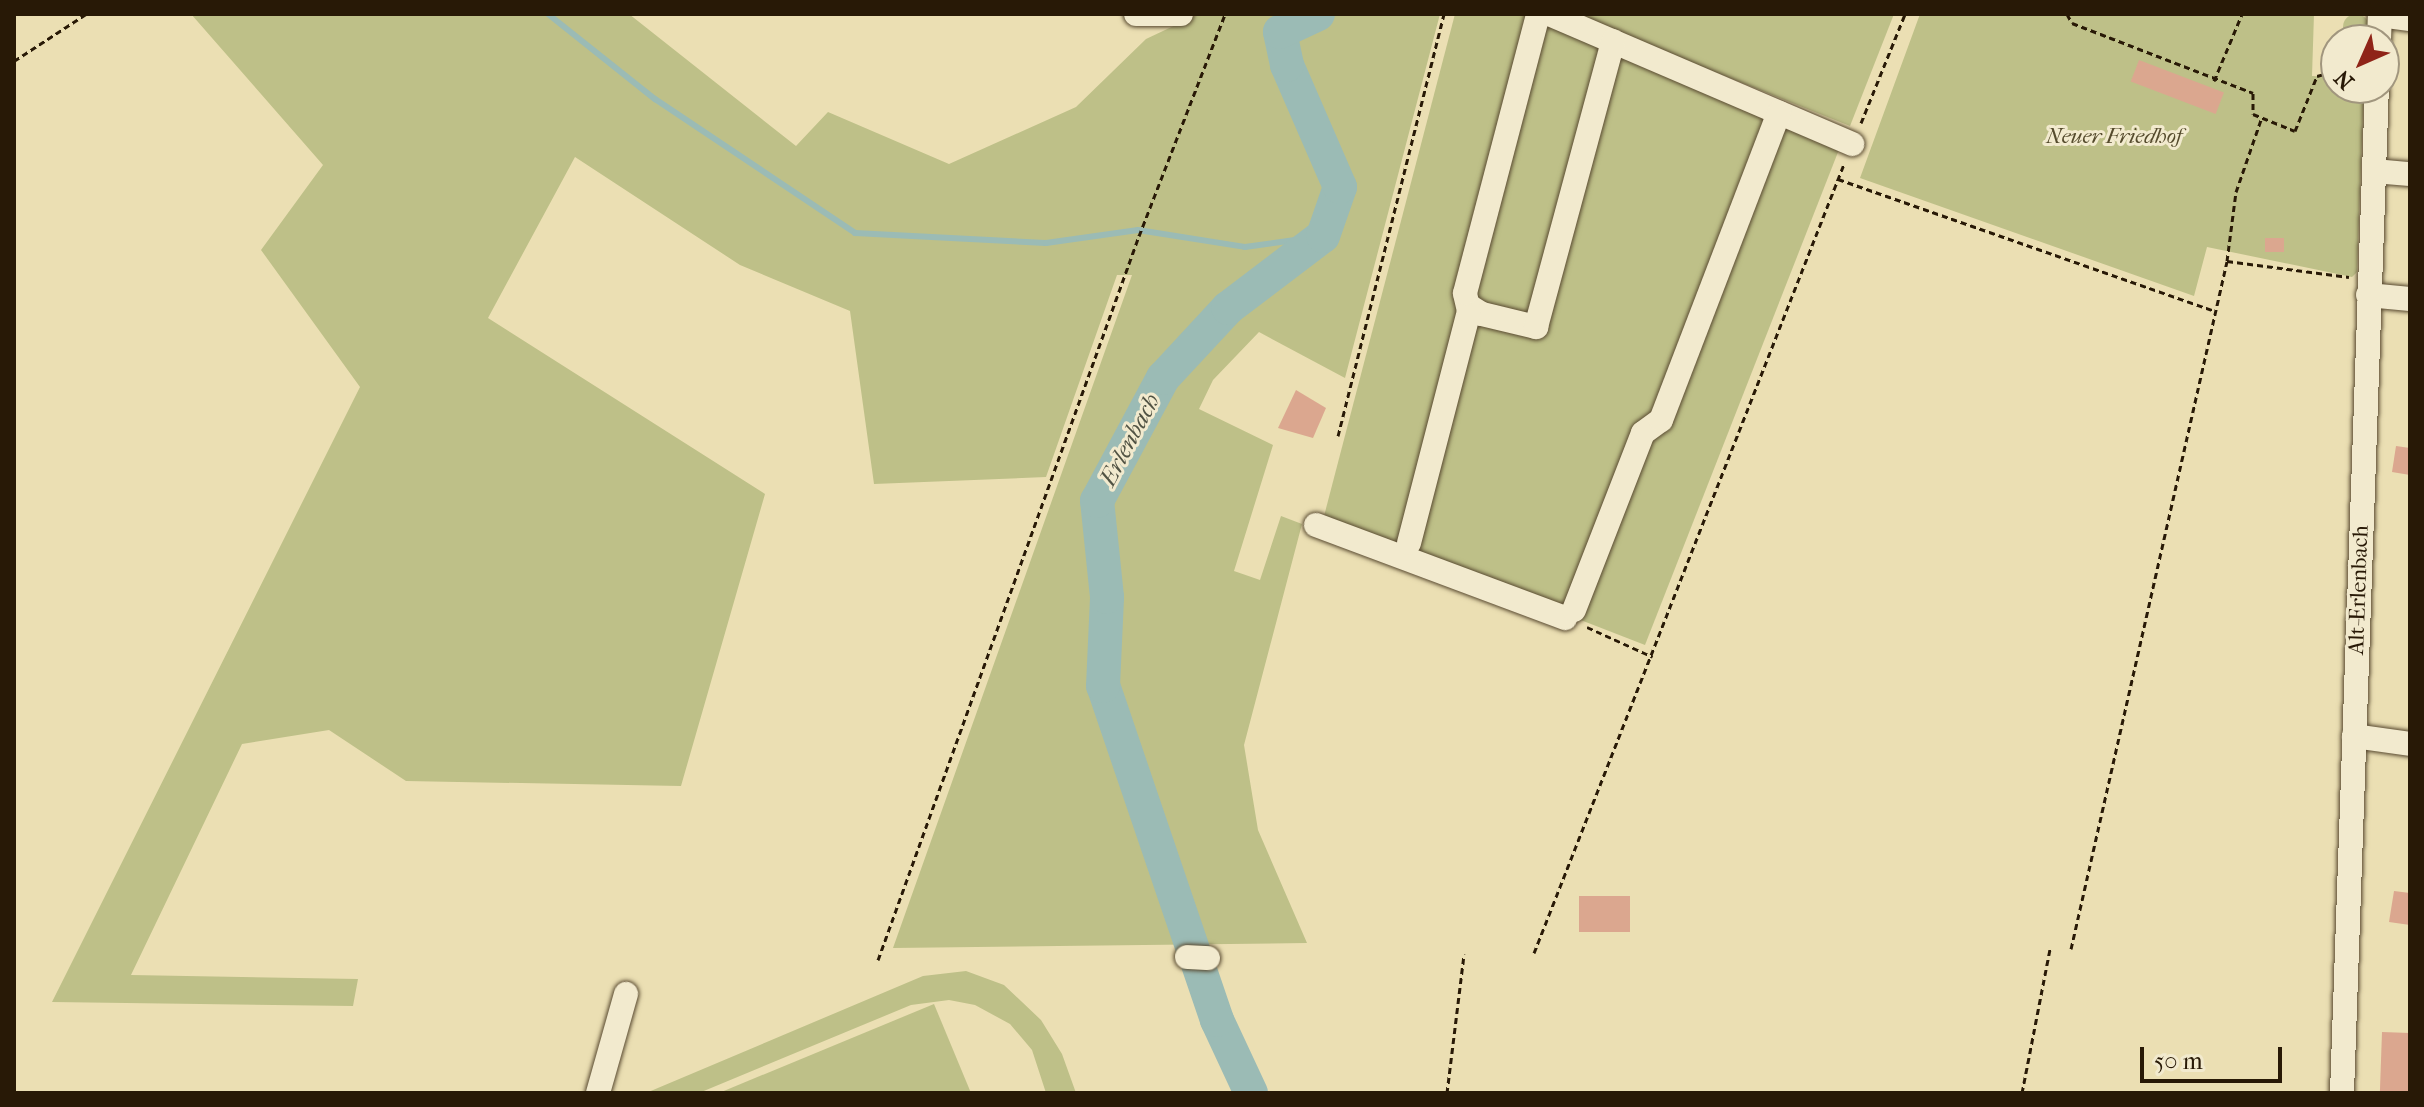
<!DOCTYPE html>
<style>
body{margin:0}
#map{position:relative;width:2424px;height:1107px;overflow:hidden;background:#ebdfb3;font-family:"IM FELL French Canon",serif}
div>[style]{position:absolute}
[style*='--x']{left:calc(var(--x)*1px);top:calc(var(--y)*1px);width:calc(var(--w)*1px);rotate:calc(var(--a)*1deg)}
.green>*{inset:0;background:#bec088}
.round{border-radius:50%}
.stream>*{height:6px;margin:-3px;padding:0 3px;transform-origin:3px;border-radius:3px;background:#9bbbb5}
.river>*{height:34px;margin:-17px;padding:0 17px;transform-origin:17px;border-radius:17px;background:#9bbbb5}
.building>*{inset:0;background:#dba78f;transform-origin:0 0}
.path>*{height:3px;margin-top:-1.5px;transform-origin:0;background:repeating-linear-gradient(90deg,#281906 0 6px,transparent 0 10px)}
.roads{filter:drop-shadow(0 0 2px #594a31) drop-shadow(0 0 2px #594a31)}
.minor>*{height:24px;margin:-12px;padding:0 12px;transform-origin:12px;border-radius:12px;background:#f2eace}
span{translate:-50% -50%;white-space:nowrap;text-align:center;line-height:1.15;-webkit-text-stroke:6px #f2eace;paint-order:stroke}
.park-label{font-size:22px;color:#554b2d;font-style:italic}
.street-label{font-size:22px;color:#281906}
.water-label{font-size:24px;color:#505243;font-style:italic}
.frame{position:absolute;inset:0;border:16px solid #281906;pointer-events:none}
.north{position:absolute;left:2320px;top:24px;width:80px;height:80px;box-sizing:border-box;background:#f2eace;border:2px solid #a1967e;border-radius:50%;rotate:225deg;font-size:22px;font-weight:700;line-height:32px;text-align:center;color:#281906}
.north::after{content:'';display:block;margin:auto;width:28px;height:36px;background:#8f2418;clip-path:polygon(50% 0,100% 100%,50% 72%,0 100%)}
.scale{position:absolute;left:2140px;top:1047px;width:142px;height:36px;box-sizing:border-box;border:4px solid #281906;border-top:0;padding-left:10px;font-size:24px;line-height:28px;white-space:nowrap;color:#281906;-webkit-text-stroke:6px #f2eace;paint-order:stroke}
</style>
<div id="map">
<div class="green">
<i style="clip-path:polygon(191px 14px,629px 14px,796px 146px,828px 112px,949px 164px,1076px 107px,1146px 39px,1199px 14px,1440px 14px,1345px 378px,1259px 332px,1213px 380px,1199px 409px,1273px 445px,1234px 571px,1260px 580px,1281px 516px,1302px 524px,1244px 745px,1258px 830px,1307px 943px,893px 948px,1132px 275px,1117px 275px,1046px 477px,874px 484px,850px 311px,740px 265px,575px 157px,488px 318px,765px 494px,681px 786px,406px 781px,329px 730px,242px 744px,131px 975px,358px 979px,353px 1006px,52px 1002px,360px 387px,261px 250px,323px 165px)"></i>
<i style="clip-path:polygon(1455px 14px,1534px 14px,1840px 147px,1645px 645px,1323px 520px)"></i>
<i style="clip-path:polygon(1570px 14px,1894px 14px,1850px 126px)"></i>
<i style="clip-path:polygon(1920px 14px,2314px 14px,2312px 76px,2336px 77px,2336px 88px,2364px 88px,2357px 272px,2352px 277px,2207px 247px,2194px 296px,1860px 178px)"></i>
<i class="round" style="left:2343px;top:14px;width:26px;height:26px"></i>
<i style="clip-path:polygon(966px 971px,1004px 985px,1041px 1020px,1062px 1054px,1076px 1093px,1046px 1093px,1032px 1050px,1010px 1024px,975px 1005px,949px 1000px,911px 1005px,699px 1093px,646px 1093px,923px 976px)"></i>
<i style="clip-path:polygon(934px 1004px,971px 1093px,719px 1093px)"></i>
</div>
<div class="stream">
<i style="--x:548;--y:14;--w:137;--a:38.5"></i>
<i style="--x:655;--y:99;--w:241;--a:33.8"></i>
<i style="--x:855;--y:233;--w:191;--a:3"></i>
<i style="--x:1046;--y:243;--w:93;--a:-8"></i>
<i style="--x:1138;--y:230;--w:108;--a:9"></i>
<i style="--x:1245;--y:247;--w:79;--a:-8"></i>
</div>
<div class="river">
<i style="--x:1251;--y:1093;--w:81;--a:-115"></i>
<i style="--x:1217;--y:1020;--w:353;--a:-108.8"></i>
<i style="--x:1103;--y:686;--w:89;--a:-87.4"></i>
<i style="--x:1107;--y:597;--w:97;--a:-95.9"></i>
<i style="--x:1097;--y:501;--w:140;--a:-61.8"></i>
<i style="--x:1163;--y:378;--w:96;--a:-47.1"></i>
<i style="--x:1228;--y:308;--w:119;--a:-37.2"></i>
<i style="--x:1323;--y:236;--w:52;--a:-70.9"></i>
<i style="--x:1340;--y:187;--w:133;--a:-113.5"></i>
<i style="--x:1287;--y:65;--w:34;--a:-102"></i>
<i style="--x:1280;--y:32;--w:42;--a:-25.3"></i>
</div>
<div class="building">
<i style="left:2139px;top:60px;width:91px;height:23px;rotate:21deg"></i>
<i style="left:2265px;top:238px;width:19px;height:14px"></i>
<i style="clip-path:polygon(1296px 390px,1326px 408px,1313px 438px,1278px 428px)"></i>
<i style="clip-path:polygon(2396px 446px,2410px 448px,2410px 475px,2392px 472px)"></i>
<i style="clip-path:polygon(2394px 891px,2410px 893px,2410px 925px,2389px 922px)"></i>
<i style="left:1579px;top:896px;width:51px;height:36px"></i>
<i style="left:2382px;top:1032px;width:28px;height:61px;rotate:2deg"></i>
</div>
<div class="path">
<i style="--x:2067;--y:14;--w:10;--a:61"></i>
<i style="--x:2072;--y:23;--w:194;--a:21.1"></i>
<i style="--x:2253;--y:93;--w:21;--a:90"></i>
<i style="--x:2253;--y:114;--w:45;--a:22"></i>
<i style="--x:2295;--y:131;--w:59;--a:-68.2"></i>
<i style="--x:2317;--y:76;--w:7;--a:-16"></i>
<i style="--x:14;--y:61;--w:86;--a:-33.1"></i>
<i style="--x:2214;--y:81;--w:73;--a:-67.3"></i>
<i style="--x:1861;--y:123;--w:118;--a:-68"></i>
<i style="--x:1838;--y:179;--w:399;--a:19.3"></i>
<i style="--x:2227;--y:261;--w:123;--a:7.5"></i>
<i style="--x:1338;--y:436;--w:435;--a:-75.9"></i>
<i style="--x:1587;--y:627;--w:72;--a:24.4"></i>
<i style="--x:2071;--y:949;--w:705;--a:-77.22"></i>
<i style="--x:2227;--y:261;--w:70;--a:-82.6"></i>
<i style="--x:2236;--y:192;--w:79;--a:-70.9"></i>
<i style="--x:1534;--y:953;--w:848;--a:-68.55"></i>
<i style="--x:878;--y:960;--w:770;--a:-70.18"></i>
<i style="--x:1139;--y:236;--w:238;--a:-68.8"></i>
<i style="--x:1447;--y:1093;--w:140;--a:-83"></i>
<i style="--x:2022;--y:1093;--w:147;--a:-79"></i>
</div>
<div class="roads">
<div class="minor">
<i style="--x:1136;--y:14;--w:45;--a:0"></i>
<i style="--x:1549;--y:14;--w:330;--a:23.2"></i>
<i style="--x:2380;--y:15;--w:30;--a:8"></i>
<i style="--x:2379;--y:40;--w:26;--a:-88"></i>
<i style="--x:2374;--y:171;--w:36;--a:5"></i>
<i style="--x:2368;--y:295;--w:42;--a:5.4"></i>
<i style="--x:1469;--y:306;--w:15;--a:32"></i>
<i style="--x:1482;--y:314;--w:56;--a:13.5"></i>
<i style="--x:1536;--y:327;--w:296;--a:-74.9"></i>
<i style="--x:1316;--y:525;--w:266;--a:20.5"></i>
<i style="--x:1409;--y:543;--w:240;--a:-75.5"></i>
<i style="--x:1469;--y:311;--w:18;--a:-103"></i>
<i style="--x:1465;--y:293;--w:288;--a:-75.3"></i>
<i style="--x:1574;--y:610;--w:190;--a:-68.7"></i>
<i style="--x:1643;--y:433;--w:22;--a:-36"></i>
<i style="--x:1661;--y:420;--w:329;--a:-69"></i>
<i style="--x:2354;--y:736;--w:57;--a:8.1"></i>
<i style="--x:1187;--y:957;--w:21;--a:3"></i>
<i style="--x:598;--y:1093;--w:103;--a:-74.2"></i>
<i style="--x:2342;--y:1093;--w:1006;--a:-88.01"></i>
</div>
</div>
<div class="park-label">
<span style="left:2114px;top:137px">Neuer Friedhof</span>
</div>
<div class="street-label">
<span style="left:2359px;top:590px;rotate:-88deg">Alt-Erlenbach</span>
</div>
<div class="water-label">
<span style="left:1130px;top:440px;rotate:-62deg">Erlenbach</span>
</div>
<div class="frame"></div>
<div class="north">N</div>
<div class="scale">50 m</div>
</div>
